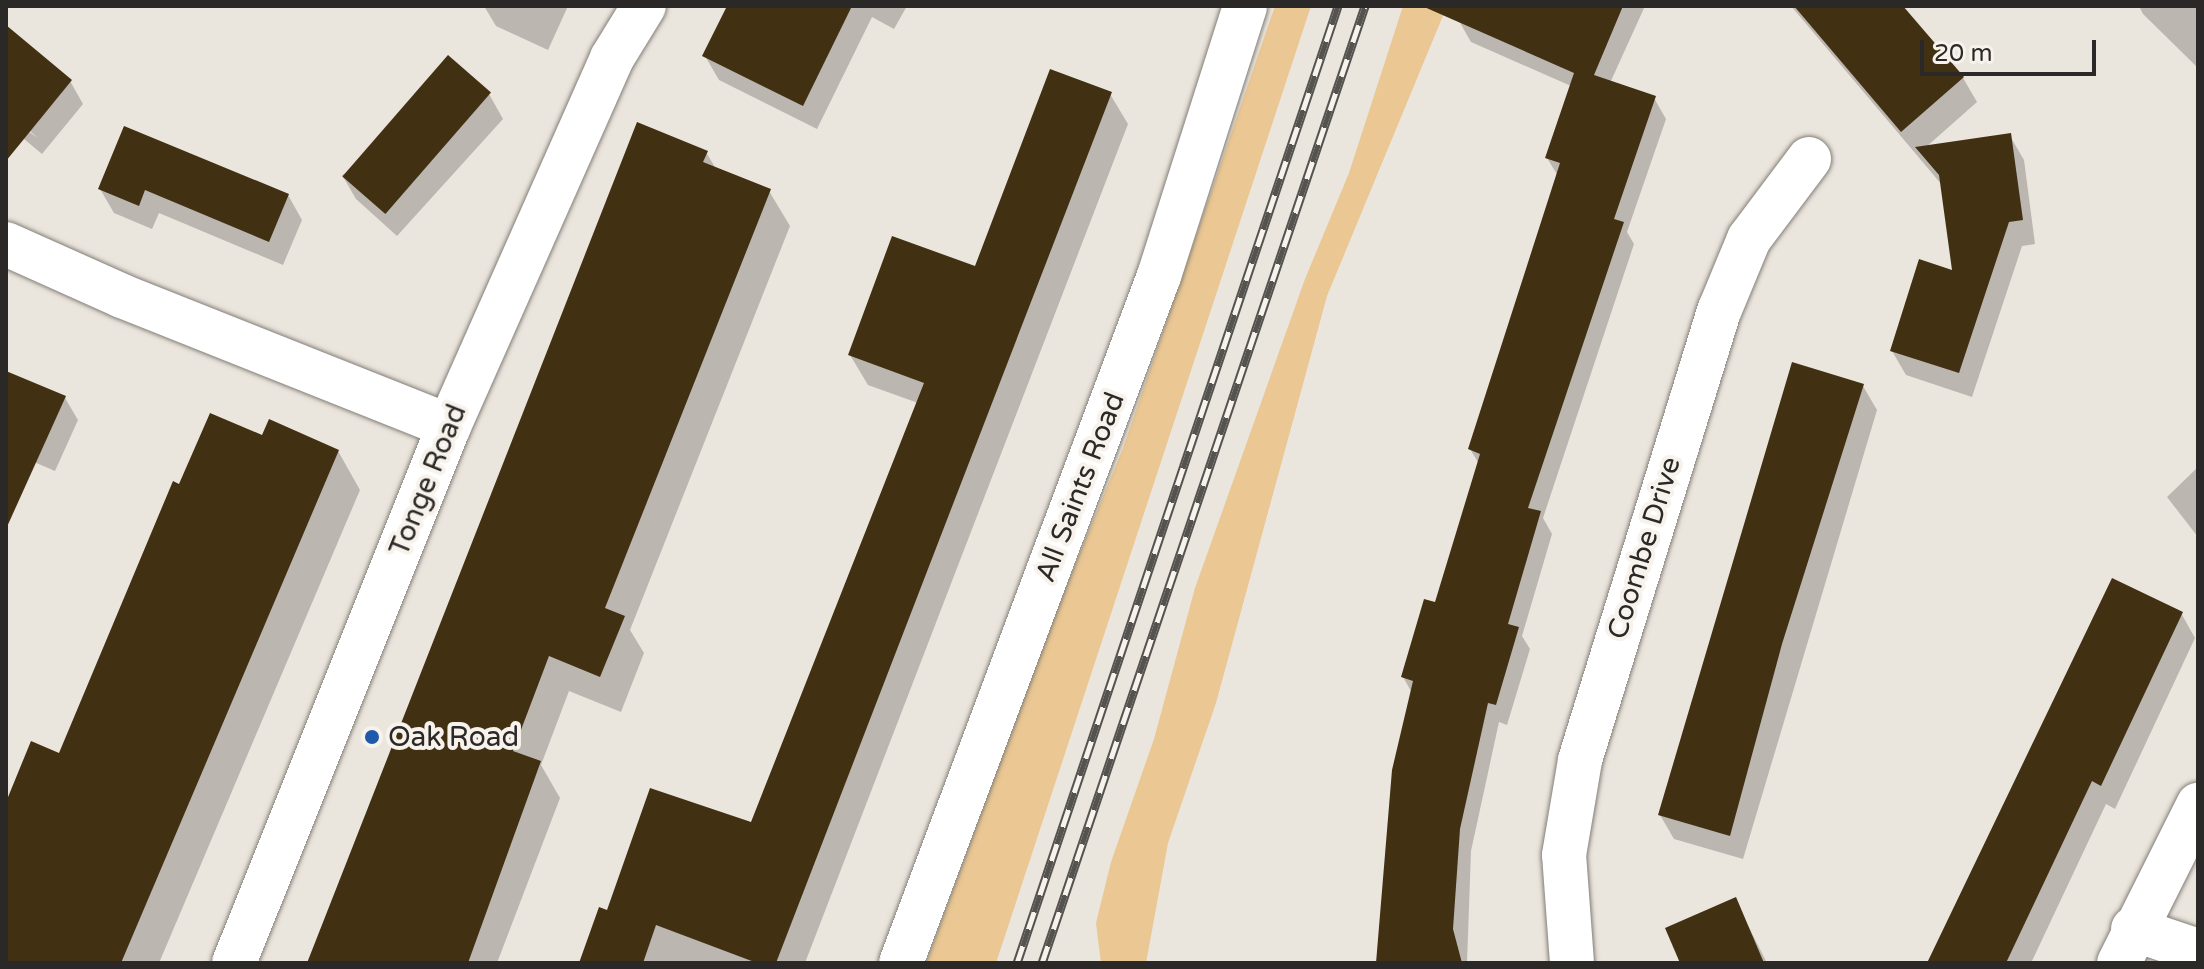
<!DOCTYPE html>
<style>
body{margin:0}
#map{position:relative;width:2204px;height:969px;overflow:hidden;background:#eae5dd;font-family:"Varela Round",sans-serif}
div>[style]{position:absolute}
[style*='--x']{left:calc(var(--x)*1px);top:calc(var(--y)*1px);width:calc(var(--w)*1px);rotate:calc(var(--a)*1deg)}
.green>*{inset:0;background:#eac793}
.shadow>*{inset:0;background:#0003}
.building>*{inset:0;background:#423013;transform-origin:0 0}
.roads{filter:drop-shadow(0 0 2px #827e77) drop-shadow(0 0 2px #827e77)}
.minor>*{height:44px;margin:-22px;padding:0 22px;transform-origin:22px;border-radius:22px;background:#fff}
.rail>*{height:9px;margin-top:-4.5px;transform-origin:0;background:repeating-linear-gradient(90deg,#f7f2eb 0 18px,#55534f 0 36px);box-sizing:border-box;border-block:2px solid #55534f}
.dots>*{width:22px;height:22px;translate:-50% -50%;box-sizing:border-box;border:4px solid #f7f2eb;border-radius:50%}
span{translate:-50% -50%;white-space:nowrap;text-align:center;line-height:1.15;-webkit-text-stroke:8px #f7f2eb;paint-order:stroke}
.street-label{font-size:28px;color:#2b2927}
.poi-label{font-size:28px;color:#2b2927}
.left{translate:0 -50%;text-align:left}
.frame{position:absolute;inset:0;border:8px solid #2b2927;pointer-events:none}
.scale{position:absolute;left:1920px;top:40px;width:176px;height:36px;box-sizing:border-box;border:4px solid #2b2927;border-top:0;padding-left:10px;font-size:24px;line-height:28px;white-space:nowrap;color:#2b2927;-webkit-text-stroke:6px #f7f2eb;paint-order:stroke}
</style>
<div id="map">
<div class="green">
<i style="clip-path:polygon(1275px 6px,1311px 6px,996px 963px,926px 963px,1047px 633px,1123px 448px)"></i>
<i style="clip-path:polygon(1403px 6px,1447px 6px,1327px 296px,1216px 703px,1168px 843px,1146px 963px,1101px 963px,1096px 923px,1111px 862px,1154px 739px,1195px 588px,1305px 279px,1349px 173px)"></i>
</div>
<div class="shadow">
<i style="clip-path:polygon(484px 6px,568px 6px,548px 50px,496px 26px)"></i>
<i style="clip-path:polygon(729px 6px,907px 6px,894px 29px,872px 17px,817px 129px,719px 80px,705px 56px)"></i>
<i style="clip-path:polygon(1466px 6px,1645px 6px,1610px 83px,1654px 98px,1666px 119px,1627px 232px,1634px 244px,1543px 518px,1552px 534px,1522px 636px,1530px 649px,1507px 725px,1499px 722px,1471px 851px,1467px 963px,1385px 963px,1412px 693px,1403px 677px,1436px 604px,1479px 464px,1470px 449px,1558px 176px,1547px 158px,1571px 86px,1471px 42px,1459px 21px)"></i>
<i style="clip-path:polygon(1791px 6px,1892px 6px,1963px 78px,1977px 102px,1925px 148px,2010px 136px,2024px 160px,2035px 244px,2022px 246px,1972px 397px,1906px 375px,1892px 351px,1955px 273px,1942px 185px)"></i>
<i style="clip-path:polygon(2139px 6px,2198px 6px,2198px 68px,2143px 14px)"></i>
<i style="clip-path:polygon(6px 28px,70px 81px,83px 104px,42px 154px,6px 124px,6px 116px,38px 138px,6px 111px)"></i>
<i style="clip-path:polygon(489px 94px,503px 119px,397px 236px,356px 199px,342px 175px)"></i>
<i style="clip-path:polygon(1110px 94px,1128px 124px,805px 963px,612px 963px,752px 825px,918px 403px,868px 385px,850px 355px,976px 269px)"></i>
<i style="clip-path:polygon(638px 125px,706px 152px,716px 169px,769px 191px,790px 226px,630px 630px,644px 653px,621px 712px,569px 691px,541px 765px,560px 798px,497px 963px,309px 963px)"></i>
<i style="clip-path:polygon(125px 128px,288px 195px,302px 220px,283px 265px,159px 213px,152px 229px,114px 213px,100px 189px)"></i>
<i style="clip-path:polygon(6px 373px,65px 398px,78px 420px,55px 471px,6px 450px)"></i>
<i style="clip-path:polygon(1863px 386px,1877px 410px,1743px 859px,1674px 839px,1660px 815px)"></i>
<i style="clip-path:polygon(263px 438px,338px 451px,360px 490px,159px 963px,6px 963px,6px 807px,60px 755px,180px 487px)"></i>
<i style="clip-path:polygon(2198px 467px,2198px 537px,2167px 497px)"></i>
<i style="clip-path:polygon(2181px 613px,2195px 638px,2115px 809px,2106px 804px,2031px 963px,1938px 963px)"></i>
<i style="clip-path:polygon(1735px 900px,1767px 963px,1682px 963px)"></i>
</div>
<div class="building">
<i style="clip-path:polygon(727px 6px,852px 6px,803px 106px,702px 56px)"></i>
<i style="clip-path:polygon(1422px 6px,1623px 6px,1594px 75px,1656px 96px,1614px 219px,1624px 222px,1528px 508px,1541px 511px,1508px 624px,1519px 627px,1496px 705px,1488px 703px,1460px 829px,1453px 929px,1462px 963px,1376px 963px,1392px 770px,1413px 681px,1401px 677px,1424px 599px,1435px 602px,1480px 454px,1468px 449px,1560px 163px,1545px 158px,1574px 73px)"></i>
<i style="clip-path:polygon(1794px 6px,1903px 6px,1964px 77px,1901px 132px)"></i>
<i style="clip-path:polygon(6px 25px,72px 80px,6px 161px)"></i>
<i style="left:448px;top:55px;width:57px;height:161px;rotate:41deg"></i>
<i style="clip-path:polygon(1050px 69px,1112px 92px,776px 963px,757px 963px,656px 925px,643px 963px,579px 963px,599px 907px,607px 910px,650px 788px,751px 822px,924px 383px,848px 355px,892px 236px,975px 266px)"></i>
<i style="clip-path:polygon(637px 122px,708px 151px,703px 162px,771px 189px,605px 608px,625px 616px,600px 677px,549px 656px,513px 751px,541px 761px,468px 963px,307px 963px)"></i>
<i style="clip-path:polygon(124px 126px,289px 194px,269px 242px,145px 190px,139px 206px,98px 189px)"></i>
<i style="clip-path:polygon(2011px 133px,2023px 220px,2009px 222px,1959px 373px,1890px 351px,1919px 259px,1952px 270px,1939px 175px,1915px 147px)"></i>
<i style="clip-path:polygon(1792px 362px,1864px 384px,1782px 644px,1730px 836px,1658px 815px)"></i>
<i style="clip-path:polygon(6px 371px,66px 396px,6px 529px)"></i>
<i style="clip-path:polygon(210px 413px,262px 435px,269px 419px,339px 450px,121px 963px,6px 963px,6px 802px,31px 741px,59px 753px,173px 481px,179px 484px)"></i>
<i style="clip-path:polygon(2112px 578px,2183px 612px,2101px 786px,2092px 781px,2006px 963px,1927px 963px)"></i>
<i style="clip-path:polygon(1736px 897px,1764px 963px,1680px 963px,1665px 928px)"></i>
</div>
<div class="roads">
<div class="minor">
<i style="--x:6;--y:244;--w:127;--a:24.1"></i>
<i style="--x:122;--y:296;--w:352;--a:21.7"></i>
<i style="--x:2133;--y:929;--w:69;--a:18.7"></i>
<i style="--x:234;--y:963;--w:578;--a:-68.18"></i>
<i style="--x:449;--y:426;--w:402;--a:-66.1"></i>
<i style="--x:612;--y:58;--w:61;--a:-58.4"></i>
<i style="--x:901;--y:963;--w:734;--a:-69.42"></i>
<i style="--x:1159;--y:276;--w:283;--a:-72.3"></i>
<i style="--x:1572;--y:963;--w:108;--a:-94.2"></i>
<i style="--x:1564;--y:855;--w:96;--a:-80.4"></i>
<i style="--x:1580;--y:760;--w:472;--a:-72.8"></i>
<i style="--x:1720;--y:309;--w:76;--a:-67.5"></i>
<i style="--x:1749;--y:239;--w:100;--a:-53.1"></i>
<i style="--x:2119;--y:963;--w:177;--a:-63.4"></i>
</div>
</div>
<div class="rail">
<i style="--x:1017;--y:963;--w:1009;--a:-71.46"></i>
<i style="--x:1042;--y:963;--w:1010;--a:-71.35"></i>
</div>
<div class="dots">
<i style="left:372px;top:737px;background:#1f59ab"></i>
</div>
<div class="street-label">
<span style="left:428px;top:480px;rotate:-68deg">Tonge Road</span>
<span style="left:1080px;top:487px;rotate:-69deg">All Saints Road</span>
<span style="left:1644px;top:548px;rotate:-73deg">Coombe Drive</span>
</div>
<div class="poi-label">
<span class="left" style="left:388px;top:737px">Oak Road</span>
</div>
<div class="frame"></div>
<div class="scale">20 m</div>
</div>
